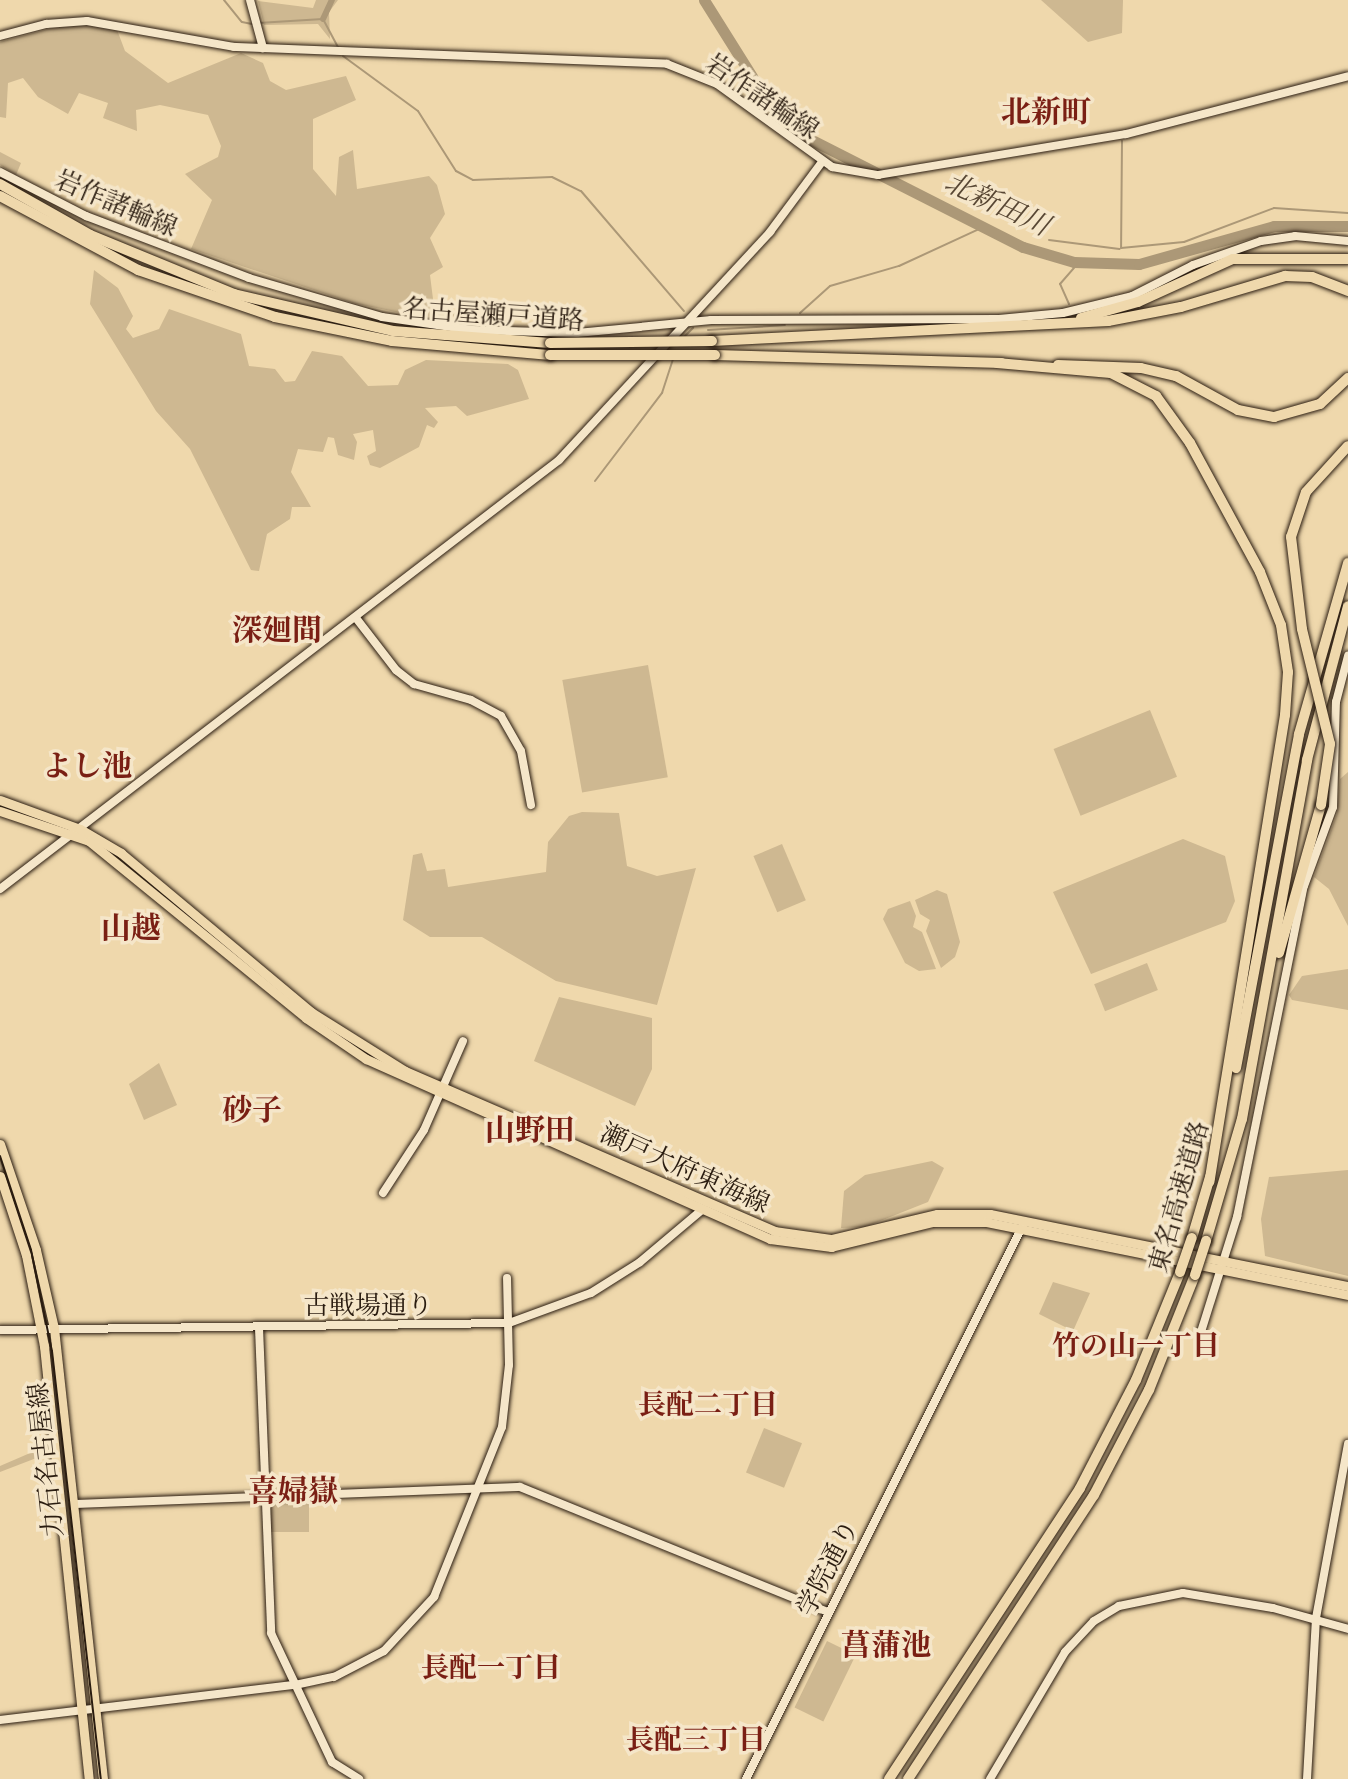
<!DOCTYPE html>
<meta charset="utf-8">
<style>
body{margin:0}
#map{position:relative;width:1348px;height:1779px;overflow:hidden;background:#efd8ac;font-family:Cardo,"Noto Serif JP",serif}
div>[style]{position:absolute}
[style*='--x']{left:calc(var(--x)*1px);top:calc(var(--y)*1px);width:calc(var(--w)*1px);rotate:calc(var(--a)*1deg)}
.green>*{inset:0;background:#ceb891;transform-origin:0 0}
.stream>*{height:2px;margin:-1px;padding:0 1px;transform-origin:1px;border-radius:1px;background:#ac9877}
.canal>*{height:6px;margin:-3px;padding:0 3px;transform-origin:3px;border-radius:3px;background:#ac9877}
.river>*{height:11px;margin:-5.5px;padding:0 5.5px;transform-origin:5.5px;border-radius:5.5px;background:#ac9877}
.roads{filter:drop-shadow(0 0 2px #2a1c10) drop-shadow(0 0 2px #2a1c10)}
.secondary>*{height:8px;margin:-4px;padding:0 4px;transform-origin:4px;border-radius:4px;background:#f5e6c9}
.primary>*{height:9px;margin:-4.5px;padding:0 4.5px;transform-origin:4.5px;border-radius:4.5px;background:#efd8ac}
.highway>*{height:10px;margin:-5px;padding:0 5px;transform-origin:5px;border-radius:5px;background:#efd8ac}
.tram>*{height:2px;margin:-1px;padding:0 1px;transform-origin:1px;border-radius:1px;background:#2a1c10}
.bridges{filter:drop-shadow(0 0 2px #2a1c10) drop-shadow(0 0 2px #2a1c10)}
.highway-bridge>*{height:10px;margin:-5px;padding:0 5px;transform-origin:5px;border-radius:5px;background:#efd8ac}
span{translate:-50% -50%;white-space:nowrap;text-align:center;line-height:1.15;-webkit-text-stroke:7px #f5e6c9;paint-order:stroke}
.street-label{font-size:26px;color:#2a1c10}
.water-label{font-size:28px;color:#584734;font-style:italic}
.neighbourhood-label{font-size:28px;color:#7a1f14;font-weight:700}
.quarter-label{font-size:30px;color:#7a1f14;font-weight:700}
</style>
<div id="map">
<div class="green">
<i style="clip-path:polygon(316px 0,338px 0,329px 12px,330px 39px,318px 24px,264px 25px,258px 1px,313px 8px)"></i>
<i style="clip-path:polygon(1041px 0,1123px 0,1122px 33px,1088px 42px)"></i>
<i style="clip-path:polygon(67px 24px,116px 27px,125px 51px,168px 83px,241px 53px,263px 63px,270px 81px,286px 90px,346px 76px,356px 100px,313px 119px,313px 169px,336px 196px,339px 157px,353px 150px,357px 189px,429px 176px,437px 185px,445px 214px,430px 238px,443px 267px,430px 275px,434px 307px,466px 317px,410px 315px,353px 303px,191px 249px,212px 200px,185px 174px,218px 157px,221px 146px,208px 115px,160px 105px,136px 110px,137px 131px,103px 118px,108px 103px,79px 93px,68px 114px,38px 97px,23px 78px,8px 83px,6px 118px,0 117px,0 42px)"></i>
<i style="clip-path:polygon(0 152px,21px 163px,16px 175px,0 165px)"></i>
<i style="clip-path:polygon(94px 270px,118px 288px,133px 316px,126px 329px,133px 338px,159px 329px,169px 309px,241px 334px,249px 366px,275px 369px,285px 382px,295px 381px,312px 351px,342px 356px,368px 386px,398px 385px,405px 370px,426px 360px,508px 364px,518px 370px,529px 399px,467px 416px,456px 406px,425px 408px,438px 422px,434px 428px,427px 425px,419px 447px,380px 468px,370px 465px,367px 456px,376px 451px,373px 430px,353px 434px,357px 442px,354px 460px,338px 455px,334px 438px,328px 437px,323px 452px,298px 449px,291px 472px,311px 507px,292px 507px,290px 519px,267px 534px,259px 571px,251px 570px,190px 449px,156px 411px,90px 304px)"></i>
<i style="left:648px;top:665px;width:114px;height:87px;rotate:80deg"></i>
<i style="left:1150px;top:710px;width:72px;height:104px;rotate:68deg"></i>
<i style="clip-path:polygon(1348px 772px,1348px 926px,1329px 889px,1314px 877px,1337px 814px,1340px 779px)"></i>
<i style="clip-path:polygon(582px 812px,619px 813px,627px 866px,657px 876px,696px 868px,657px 1005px,556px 981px,482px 937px,430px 937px,403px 920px,413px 855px,422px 853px,427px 871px,445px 869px,448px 887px,546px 872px,548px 842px,569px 816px)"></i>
<i style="clip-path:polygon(1183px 839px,1225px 856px,1235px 901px,1226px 922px,1091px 974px,1053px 892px)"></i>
<i style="left:782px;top:844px;width:61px;height:31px;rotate:67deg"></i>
<i style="clip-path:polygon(937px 890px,947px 894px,960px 942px,955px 957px,941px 968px,926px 931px,930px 920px,920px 914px,915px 900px)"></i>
<i style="clip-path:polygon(910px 901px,916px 916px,913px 927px,922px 932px,936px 969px,919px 971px,905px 963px,883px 919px,888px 909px)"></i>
<i style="left:1147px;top:963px;width:29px;height:57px;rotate:68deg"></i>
<i style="clip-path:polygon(1348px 969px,1348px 1010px,1292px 1000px,1289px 995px,1302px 976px)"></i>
<i style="clip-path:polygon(559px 997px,652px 1018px,652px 1069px,635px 1106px,534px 1061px)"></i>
<i style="clip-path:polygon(159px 1063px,177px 1105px,144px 1120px,129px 1084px)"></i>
<i style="clip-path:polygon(932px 1161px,944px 1168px,928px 1202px,865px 1227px,841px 1228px,844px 1191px,865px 1175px)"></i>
<i style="clip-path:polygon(1348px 1170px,1348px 1276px,1265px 1256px,1261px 1219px,1269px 1177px)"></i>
<i style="clip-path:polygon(1053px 1282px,1090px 1293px,1073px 1331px,1039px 1314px)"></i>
<i style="left:764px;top:1428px;width:41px;height:48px;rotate:22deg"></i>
<i style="clip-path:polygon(51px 1444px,52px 1452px,0 1472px,0 1466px)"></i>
<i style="left:309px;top:1497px;width:35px;height:38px;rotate:90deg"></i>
<i style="left:827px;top:1641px;width:32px;height:74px;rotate:26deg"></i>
</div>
<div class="stream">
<i style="--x:224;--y:0;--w:28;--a:51"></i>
<i style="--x:242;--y:22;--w:10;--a:11"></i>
<i style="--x:258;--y:23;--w:65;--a:-3.5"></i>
<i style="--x:323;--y:19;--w:32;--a:62"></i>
<i style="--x:343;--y:56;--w:93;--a:36.3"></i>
<i style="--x:418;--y:111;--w:71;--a:57.7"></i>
<i style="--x:456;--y:171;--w:19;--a:28"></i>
<i style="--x:473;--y:180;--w:79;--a:-2.2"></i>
<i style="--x:552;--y:177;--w:32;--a:26"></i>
<i style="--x:581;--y:191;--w:158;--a:49.4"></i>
<i style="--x:1122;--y:141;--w:107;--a:90.5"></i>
<i style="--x:1121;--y:248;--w:63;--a:-5.4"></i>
<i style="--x:1184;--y:242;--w:96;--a:-20.7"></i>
<i style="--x:1274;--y:208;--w:74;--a:3.9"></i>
<i style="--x:1049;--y:240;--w:71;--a:7.3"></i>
<i style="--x:1069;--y:304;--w:22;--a:-114"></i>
<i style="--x:1060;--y:284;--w:29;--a:-49"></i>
<i style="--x:800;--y:313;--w:40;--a:-42"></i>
<i style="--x:830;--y:286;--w:72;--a:-16.2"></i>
<i style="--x:899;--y:266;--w:88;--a:-24.8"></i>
<i style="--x:708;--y:330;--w:77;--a:-3.7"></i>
<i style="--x:684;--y:337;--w:13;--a:-45"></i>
<i style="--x:595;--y:481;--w:111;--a:-52.7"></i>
<i style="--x:662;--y:393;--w:36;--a:-72"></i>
</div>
<div class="canal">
<i style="--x:323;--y:19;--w:21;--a:-65"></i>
</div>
<div class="river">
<i style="--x:704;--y:0;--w:126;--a:57.9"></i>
<i style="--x:771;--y:107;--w:35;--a:45"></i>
<i style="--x:796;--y:132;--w:254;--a:26.9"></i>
<i style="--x:1023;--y:247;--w:53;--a:16.4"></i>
<i style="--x:1074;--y:262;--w:65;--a:1.8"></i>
<i style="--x:1139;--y:264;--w:140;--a:-15.7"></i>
<i style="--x:1274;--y:226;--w:74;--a:0"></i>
</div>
<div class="roads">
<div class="secondary">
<i style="--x:250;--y:0;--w:50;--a:74.8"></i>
<i style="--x:0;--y:36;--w:48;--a:-14.6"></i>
<i style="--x:46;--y:24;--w:41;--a:-4.2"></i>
<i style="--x:87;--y:21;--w:149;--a:10"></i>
<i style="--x:234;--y:47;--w:433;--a:2.2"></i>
<i style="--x:667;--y:64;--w:54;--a:21.8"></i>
<i style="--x:717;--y:84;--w:142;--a:35.8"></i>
<i style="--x:832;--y:167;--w:47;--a:9.9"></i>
<i style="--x:878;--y:175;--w:251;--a:-9.4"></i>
<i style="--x:1126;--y:134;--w:229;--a:-14.6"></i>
<i style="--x:0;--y:172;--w:97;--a:27.1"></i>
<i style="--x:86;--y:216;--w:174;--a:20.8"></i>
<i style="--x:249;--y:278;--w:139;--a:16.3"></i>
<i style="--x:382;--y:317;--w:91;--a:8.2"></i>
<i style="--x:472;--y:330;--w:105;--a:1.6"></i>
<i style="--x:577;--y:333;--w:135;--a:-5.5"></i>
<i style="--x:711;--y:320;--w:288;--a:-0.2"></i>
<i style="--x:999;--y:319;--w:64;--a:-5.4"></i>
<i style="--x:1063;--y:313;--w:71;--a:-13.8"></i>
<i style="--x:1132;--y:296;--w:68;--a:-26.9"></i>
<i style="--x:1193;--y:265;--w:72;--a:-19.4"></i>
<i style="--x:1261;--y:241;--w:34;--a:-8"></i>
<i style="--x:1295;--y:236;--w:53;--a:5.4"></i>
<i style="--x:356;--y:618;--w:66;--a:52.4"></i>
<i style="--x:396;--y:670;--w:23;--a:38"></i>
<i style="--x:414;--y:684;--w:59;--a:15.7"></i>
<i style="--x:471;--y:700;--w:34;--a:28"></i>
<i style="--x:501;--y:716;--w:40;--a:60.3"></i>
<i style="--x:521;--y:751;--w:55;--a:79.5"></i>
<i style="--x:0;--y:889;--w:705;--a:-37.5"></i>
<i style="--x:559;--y:460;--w:311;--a:-47.2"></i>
<i style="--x:770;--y:232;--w:87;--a:-53.4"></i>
<i style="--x:383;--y:1193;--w:75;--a:-56.9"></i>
<i style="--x:424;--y:1130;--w:97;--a:-66.3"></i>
<i style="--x:259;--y:1328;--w:305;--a:87.7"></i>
<i style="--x:271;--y:1633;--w:143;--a:64.7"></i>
<i style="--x:332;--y:1762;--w:32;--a:32"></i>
<i style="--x:0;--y:1330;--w:509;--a:-0.79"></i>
<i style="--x:509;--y:1323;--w:87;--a:-20.1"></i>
<i style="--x:591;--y:1293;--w:58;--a:-32.3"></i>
<i style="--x:640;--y:1262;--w:82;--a:-40.1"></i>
<i style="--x:1201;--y:1332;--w:121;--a:-72.6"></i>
<i style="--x:1237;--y:1217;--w:338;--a:-78.6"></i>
<i style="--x:1304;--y:886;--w:84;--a:-69.8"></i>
<i style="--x:1333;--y:807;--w:105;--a:-88.4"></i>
<i style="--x:1336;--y:702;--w:48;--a:-75.4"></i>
<i style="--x:73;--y:1504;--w:447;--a:-2.2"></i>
<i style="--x:520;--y:1487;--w:332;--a:22.1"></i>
<i style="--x:0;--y:1720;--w:297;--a:-6.8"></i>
<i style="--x:295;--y:1685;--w:40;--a:-12"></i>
<i style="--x:334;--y:1677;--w:56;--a:-27.5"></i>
<i style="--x:384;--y:1651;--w:74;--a:-47.2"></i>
<i style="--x:434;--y:1597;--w:183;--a:-68.2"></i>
<i style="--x:502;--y:1427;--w:62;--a:-83.6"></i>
<i style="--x:509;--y:1365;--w:87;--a:-91.3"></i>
<i style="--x:746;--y:1779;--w:619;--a:-63.43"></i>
<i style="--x:990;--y:1779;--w:147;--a:-59.4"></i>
<i style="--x:1065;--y:1652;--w:42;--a:-46.9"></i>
<i style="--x:1094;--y:1621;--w:29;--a:-31"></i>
<i style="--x:1119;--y:1606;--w:65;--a:-11.5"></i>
<i style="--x:1183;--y:1593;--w:91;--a:9.5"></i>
<i style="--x:1273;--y:1608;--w:78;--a:15.6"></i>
<i style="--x:1307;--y:1779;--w:161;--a:-86.8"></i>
<i style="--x:1316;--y:1618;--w:177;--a:-79.6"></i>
</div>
<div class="primary">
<i style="--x:0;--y:800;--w:85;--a:19.9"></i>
<i style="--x:80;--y:829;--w:48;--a:30.3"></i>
<i style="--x:121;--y:853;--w:248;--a:39.9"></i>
<i style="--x:311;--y:1012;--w:111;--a:32.1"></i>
<i style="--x:405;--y:1071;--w:402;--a:23.4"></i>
<i style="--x:774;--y:1231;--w:59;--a:7.9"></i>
<i style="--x:832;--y:1239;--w:108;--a:-13.4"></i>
<i style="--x:937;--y:1214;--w:53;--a:0"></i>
<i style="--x:990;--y:1214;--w:365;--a:11.4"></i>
<i style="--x:0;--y:811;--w:94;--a:18.6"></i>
<i style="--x:89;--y:841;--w:280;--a:39.2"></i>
<i style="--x:306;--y:1018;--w:73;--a:34.3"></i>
<i style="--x:366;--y:1059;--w:442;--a:24"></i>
<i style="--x:770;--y:1239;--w:62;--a:7.5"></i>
<i style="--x:831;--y:1247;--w:105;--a:-13.8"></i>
<i style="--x:933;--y:1222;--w:53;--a:0"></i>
<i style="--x:986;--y:1222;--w:369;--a:11.4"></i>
<i style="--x:0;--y:1144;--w:112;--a:71.2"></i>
<i style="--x:36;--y:1250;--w:80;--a:77"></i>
<i style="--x:54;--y:1328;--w:454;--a:83.8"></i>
<i style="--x:0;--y:1176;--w:83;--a:71.8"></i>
<i style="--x:26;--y:1255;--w:93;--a:78.8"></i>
<i style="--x:44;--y:1346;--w:435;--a:84.1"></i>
</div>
<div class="highway">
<i style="--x:0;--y:184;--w:103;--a:29.5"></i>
<i style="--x:90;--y:235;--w:156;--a:22.3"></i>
<i style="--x:234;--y:294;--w:163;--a:13.1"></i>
<i style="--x:393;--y:331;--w:157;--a:4.4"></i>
<i style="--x:0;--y:196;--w:157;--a:28.2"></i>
<i style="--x:138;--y:270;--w:145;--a:18.9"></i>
<i style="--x:275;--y:317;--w:119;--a:11.6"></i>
<i style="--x:392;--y:341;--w:159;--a:5.1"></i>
<i style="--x:1081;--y:318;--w:59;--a:-15.7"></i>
<i style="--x:1138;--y:302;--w:104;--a:-24.4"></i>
<i style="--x:1233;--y:259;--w:115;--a:0"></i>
<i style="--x:712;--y:341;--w:397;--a:-2.9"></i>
<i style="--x:1108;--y:321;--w:74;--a:-10.9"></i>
<i style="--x:1181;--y:307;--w:109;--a:-16.6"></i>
<i style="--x:1285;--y:276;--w:27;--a:2"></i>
<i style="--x:1312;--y:277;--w:39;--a:21"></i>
<i style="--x:715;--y:355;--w:287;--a:1.6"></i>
<i style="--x:997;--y:363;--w:114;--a:5"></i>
<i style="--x:1111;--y:373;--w:51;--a:27.1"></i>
<i style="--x:1156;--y:396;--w:58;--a:54.1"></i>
<i style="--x:1190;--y:443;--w:147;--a:61.5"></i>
<i style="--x:1260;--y:572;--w:57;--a:68.4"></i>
<i style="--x:1281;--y:625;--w:48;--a:81.5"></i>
<i style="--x:1288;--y:672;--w:43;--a:94"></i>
<i style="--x:1285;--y:715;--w:473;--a:99.2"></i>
<i style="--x:1058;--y:365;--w:83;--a:2.1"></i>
<i style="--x:1141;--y:368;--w:36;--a:13"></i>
<i style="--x:1176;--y:376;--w:71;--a:28.7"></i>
<i style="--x:1238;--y:410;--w:37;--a:11"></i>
<i style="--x:1274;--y:417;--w:48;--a:-15.8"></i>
<i style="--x:1320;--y:404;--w:38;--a:-43"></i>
<i style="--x:1279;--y:953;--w:154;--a:-74.2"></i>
<i style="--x:1236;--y:1068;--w:340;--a:-79.3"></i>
<i style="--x:1299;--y:734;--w:178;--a:-74"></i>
<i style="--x:1192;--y:1238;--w:64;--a:-73.6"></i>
<i style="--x:1206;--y:1241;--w:127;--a:-73.6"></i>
<i style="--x:1242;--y:1119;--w:365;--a:-79.7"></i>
<i style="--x:1307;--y:760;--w:159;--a:-75.1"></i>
<i style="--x:889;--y:1779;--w:348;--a:-56.7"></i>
<i style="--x:1080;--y:1488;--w:122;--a:-62.6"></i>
<i style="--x:1136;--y:1380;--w:117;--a:-67.8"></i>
<i style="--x:908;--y:1779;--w:339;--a:-56.8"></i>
<i style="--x:1094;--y:1495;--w:119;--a:-62.4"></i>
<i style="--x:1149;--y:1390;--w:124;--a:-68.2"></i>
</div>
</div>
<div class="tram">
<i style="--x:0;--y:1156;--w:99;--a:71.7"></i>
<i style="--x:31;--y:1250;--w:103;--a:78.3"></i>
<i style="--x:52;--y:1351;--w:431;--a:83.5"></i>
</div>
<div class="bridges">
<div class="highway-bridge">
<i style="--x:550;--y:343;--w:162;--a:-0.7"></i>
<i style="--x:550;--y:355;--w:165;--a:0"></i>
<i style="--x:1321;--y:805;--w:62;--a:-81.6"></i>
<i style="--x:1330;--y:744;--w:118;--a:-103.7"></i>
<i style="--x:1302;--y:629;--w:93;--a:-96.8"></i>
<i style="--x:1291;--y:537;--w:47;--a:-71.6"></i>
<i style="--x:1306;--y:492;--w:62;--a:-47.6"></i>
<i style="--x:1180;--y:1272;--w:36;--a:-71"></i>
<i style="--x:1195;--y:1275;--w:36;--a:-72"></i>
</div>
</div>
<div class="street-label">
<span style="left:762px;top:97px;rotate:34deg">岩作諸輪線</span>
<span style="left:116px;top:204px;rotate:23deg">岩作諸輪線</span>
<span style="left:493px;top:315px;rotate:4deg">名古屋瀬戸道路</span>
<span style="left:685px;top:1169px;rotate:24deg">瀬戸大府東海線</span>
<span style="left:1179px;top:1197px;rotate:-74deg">東名高速道路</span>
<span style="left:368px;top:1306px">古戦場通り</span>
<span style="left:46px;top:1460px;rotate:-96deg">力石名古屋線</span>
<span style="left:828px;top:1568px;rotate:-63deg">学院通り</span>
</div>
<div class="water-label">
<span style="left:997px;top:204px;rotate:25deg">北新田川</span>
</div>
<div class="neighbourhood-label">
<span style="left:1136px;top:1346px">竹の山一丁目</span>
<span style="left:708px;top:1405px">長配二丁目</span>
<span style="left:491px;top:1668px">長配一丁目</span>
<span style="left:696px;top:1740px">長配三丁目</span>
</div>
<div class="quarter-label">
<span style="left:1046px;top:113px">北新町</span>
<span style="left:277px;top:631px">深廻間</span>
<span style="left:87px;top:767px">よし池</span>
<span style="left:131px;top:929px">山越</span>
<span style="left:252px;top:1111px">砂子</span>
<span style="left:530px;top:1131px">山野田</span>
<span style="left:293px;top:1492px">喜婦嶽</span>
<span style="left:886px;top:1646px">菖蒲池</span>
</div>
</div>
